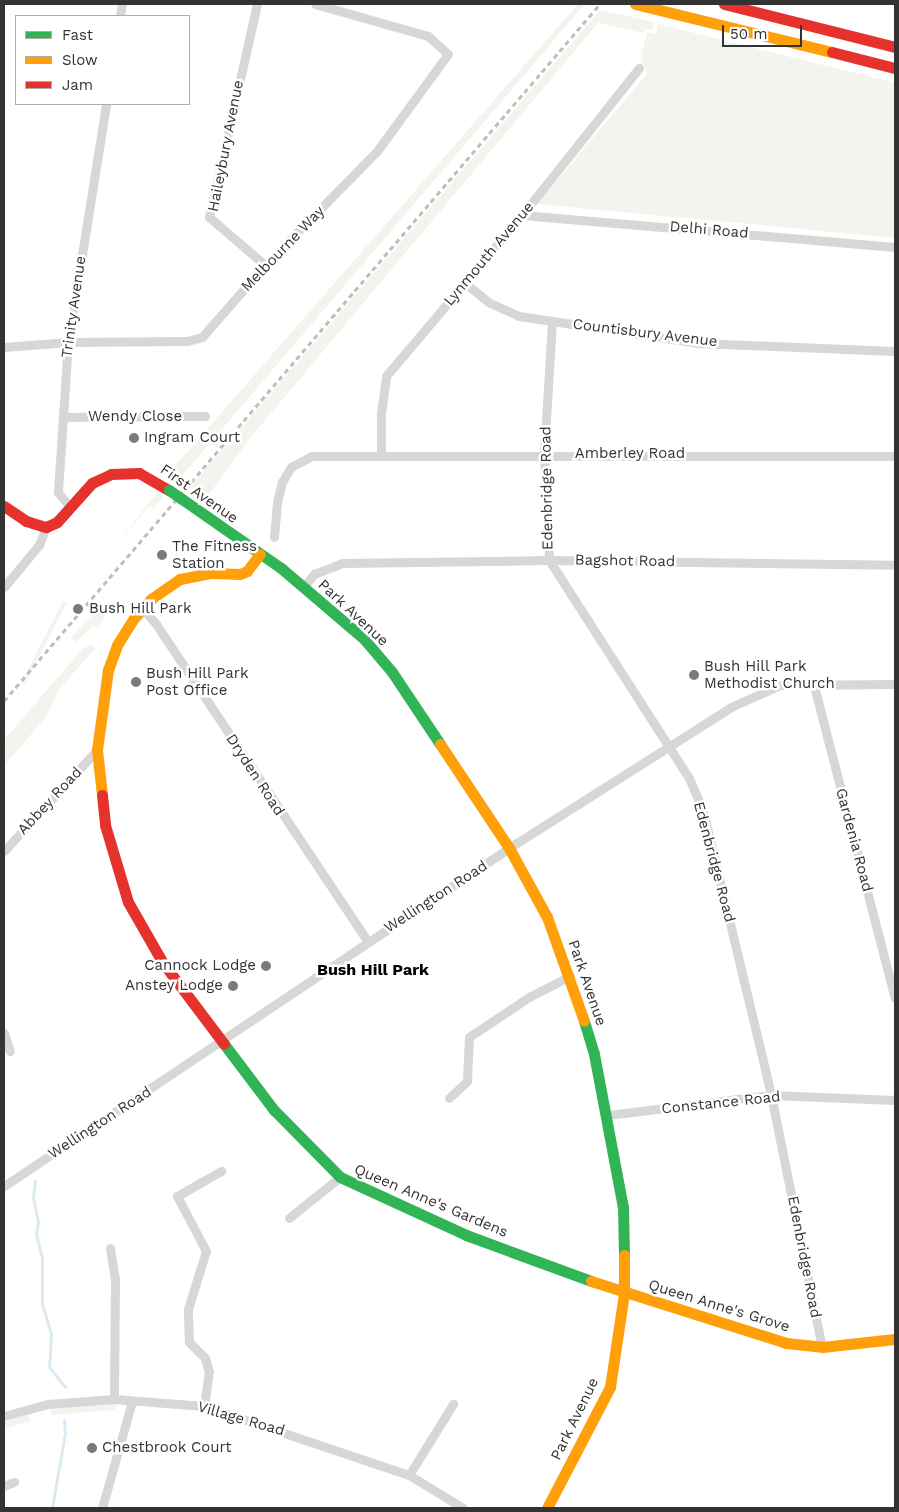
<!DOCTYPE html>
<style>
body{margin:0}
#map{position:relative;width:899px;height:1512px;overflow:hidden;background:#fff;font-family:"Work Sans",sans-serif}
div>[style]{position:absolute}
[style*='--x']{left:calc(var(--x)*1px);top:calc(var(--y)*1px);width:calc(var(--w)*1px);rotate:calc(var(--a)*1deg)}
.green>*{inset:0;background:#f1f5ed;transform-origin:0 0}
.stream>*{height:3px;margin:-1.5px;padding:0 1.5px;transform-origin:1.5px;border-radius:1.5px;background:#ddeaf2}
.street>*{height:9px;margin:-4.5px;padding:0 4.5px;transform-origin:4.5px;border-radius:4.5px;background:#d7d7d7}
.fast>*{height:11px;margin:-5.5px;padding:0 5.5px;transform-origin:5.5px;border-radius:5.5px;background:#30b455}
.slow>*{height:11px;margin:-5.5px;padding:0 5.5px;transform-origin:5.5px;border-radius:5.5px;background:#ff9f0a}
.jam>*{height:11px;margin:-5.5px;padding:0 5.5px;transform-origin:5.5px;border-radius:5.5px;background:#e5322d}
.rail>*{height:3px;margin-top:-1.5px;transform-origin:0;background:repeating-linear-gradient(90deg,#bebebe 0 5px,transparent 0 9px)}
.fast-bridge>*{height:11px;margin:-5.5px;padding:0 5.5px;transform-origin:5.5px;border-radius:5.5px;background:#30b455}
.dots>*{width:14px;height:14px;translate:-50% -50%;box-sizing:border-box;border:2px solid #fff;border-radius:50%}
span{translate:-50% -50%;white-space:nowrap;text-align:center;line-height:1.15;-webkit-text-stroke:5px #fff;paint-order:stroke}
.street-label{font-size:15px;color:#333}
.poi-label{font-size:15px;color:#333}
.left{translate:0 -50%;text-align:left}
.right{translate:-100% -50%;text-align:right}
.neighbourhood-label{font-size:16px;color:#000;font-weight:700}
.frame{position:absolute;inset:0;border:5px solid #333;pointer-events:none}
.legend{position:absolute;left:15px;top:15px;width:175px;height:90px;box-sizing:border-box;background:#fff;border:1px solid #adadad;margin:0;padding:6px 9px;list-style:none;font-size:15px;color:#333}
.legend li{display:flex;align-items:center;gap:10px;height:25px}
.legend b{width:25px;border:1px solid #adadad}
.scale{position:absolute;left:722px;top:25px;width:80px;height:22px;box-sizing:border-box;border:2px solid #333;border-top:0;padding-left:6px;font-size:15px;line-height:18px;white-space:nowrap;color:#333;-webkit-text-stroke:4px #fff;paint-order:stroke}
</style>
<div id="map">
<div class="green">
<i style="clip-path:polygon(577px 5px,584px 5px,176px 483px,167px 475px)"></i>
<i style="clip-path:polygon(600px 10px,654px 22px,653px 30px,644px 29px,644px 33px,598px 23px,251px 437px,202px 504px,186px 492px)"></i>
<i style="clip-path:polygon(658px 24px,895px 83px,895px 238px,537px 204px,647px 74px,641px 58px,647px 32px,656px 34px)"></i>
<i style="clip-path:polygon(157px 492px,163px 497px,153px 509px,149px 506px,112px 550px)"></i>
<i style="left:63px;top:601px;width:4px;height:92px;rotate:27deg"></i>
<i style="clip-path:polygon(100px 609px,106px 614px,98px 628px,93px 626px,76px 642px,71px 637px)"></i>
<i style="clip-path:polygon(92px 645px,95px 649px,60px 688px,46px 717px,4px 766px,4px 740px,83px 648px)"></i>
<i style="clip-path:polygon(116px 1404px,115px 1410px,52px 1415px,50px 1408px)"></i>
<i style="clip-path:polygon(28px 1415px,30px 1421px,4px 1429px,4px 1421px)"></i>
</div>
<div class="stream">
<i style="--x:35;--y:1181;--w:17;--a:97"></i>
<i style="--x:33;--y:1198;--w:25;--a:78"></i>
<i style="--x:38;--y:1222;--w:12;--a:99"></i>
<i style="--x:36;--y:1234;--w:25;--a:76"></i>
<i style="--x:42;--y:1258;--w:46;--a:90"></i>
<i style="--x:42;--y:1304;--w:30;--a:73"></i>
<i style="--x:51;--y:1333;--w:34;--a:93"></i>
<i style="--x:49;--y:1367;--w:26;--a:51"></i>
<i style="--x:52;--y:1508;--w:76;--a:-80.2"></i>
<i style="--x:65;--y:1433;--w:13;--a:-94"></i>
</div>
<div class="street">
<i style="--x:257;--y:4;--w:218;--a:102.7"></i>
<i style="--x:209;--y:217;--w:74;--a:40.6"></i>
<i style="--x:120;--y:16;--w:12;--a:-81"></i>
<i style="--x:522;--y:215;--w:374;--a:4.9"></i>
<i style="--x:465;--y:283;--w:32;--a:39"></i>
<i style="--x:490;--y:303;--w:32;--a:24"></i>
<i style="--x:519;--y:316;--w:180;--a:8.6"></i>
<i style="--x:697;--y:343;--w:198;--a:2.3"></i>
<i style="--x:552;--y:321;--w:132;--a:93.5"></i>
<i style="--x:544;--y:453;--w:107;--a:87.3"></i>
<i style="--x:549;--y:560;--w:259;--a:57.3"></i>
<i style="--x:689;--y:778;--w:36;--a:67"></i>
<i style="--x:703;--y:811;--w:292;--a:76.5"></i>
<i style="--x:771;--y:1095;--w:257;--a:78.6"></i>
<i style="--x:4;--y:347;--w:64;--a:-4.5"></i>
<i style="--x:68;--y:342;--w:119;--a:-0.5"></i>
<i style="--x:187;--y:341;--w:16;--a:-15"></i>
<i style="--x:202;--y:337;--w:96;--a:-48.8"></i>
<i style="--x:265;--y:265;--w:160;--a:-45.5"></i>
<i style="--x:377;--y:151;--w:120;--a:-53.8"></i>
<i style="--x:448;--y:54;--w:27;--a:-138"></i>
<i style="--x:428;--y:36;--w:117;--a:-164.2"></i>
<i style="--x:65;--y:417;--w:140;--a:-0.4"></i>
<i style="--x:381;--y:456;--w:43;--a:-90"></i>
<i style="--x:381;--y:413;--w:37;--a:-82"></i>
<i style="--x:386;--y:376;--w:211;--a:-49.8"></i>
<i style="--x:522;--y:215;--w:188;--a:-51.5"></i>
<i style="--x:70;--y:507;--w:19;--a:-129"></i>
<i style="--x:58;--y:492;--w:150;--a:-86.2"></i>
<i style="--x:68;--y:342;--w:241;--a:-80.9"></i>
<i style="--x:274;--y:537;--w:35;--a:-85"></i>
<i style="--x:277;--y:502;--w:21;--a:-76"></i>
<i style="--x:282;--y:482;--w:17;--a:-59"></i>
<i style="--x:291;--y:467;--w:24;--a:-28"></i>
<i style="--x:312;--y:456;--w:583;--a:0"></i>
<i style="--x:4;--y:587;--w:55;--a:-50.2"></i>
<i style="--x:39;--y:545;--w:19;--a:-69"></i>
<i style="--x:303;--y:588;--w:18;--a:-52"></i>
<i style="--x:314;--y:574;--w:30;--a:-21"></i>
<i style="--x:342;--y:563;--w:207;--a:-0.8"></i>
<i style="--x:549;--y:560;--w:346;--a:0.8"></i>
<i style="--x:143;--y:609;--w:20;--a:49"></i>
<i style="--x:156;--y:624;--w:382;--a:56.3"></i>
<i style="--x:813;--y:682;--w:326;--a:75.5"></i>
<i style="--x:4;--y:851;--w:137;--a:-47.4"></i>
<i style="--x:4;--y:1033;--w:19;--a:72"></i>
<i style="--x:449;--y:1098;--w:25;--a:-43"></i>
<i style="--x:467;--y:1081;--w:44;--a:-87.4"></i>
<i style="--x:469;--y:1037;--w:72;--a:-33.7"></i>
<i style="--x:529;--y:997;--w:46;--a:-27.1"></i>
<i style="--x:608;--y:1115;--w:164;--a:-7"></i>
<i style="--x:771;--y:1095;--w:124;--a:2.3"></i>
<i style="--x:4;--y:1186;--w:608;--a:-33.79"></i>
<i style="--x:509;--y:848;--w:263;--a:-32.4"></i>
<i style="--x:731;--y:707;--w:54;--a:-24.2"></i>
<i style="--x:780;--y:685;--w:115;--a:-0.5"></i>
<i style="--x:289;--y:1218;--w:65;--a:-38.8"></i>
<i style="--x:110;--y:1248;--w:30;--a:81"></i>
<i style="--x:115;--y:1278;--w:121;--a:90.5"></i>
<i style="--x:204;--y:1406;--w:34;--a:-82"></i>
<i style="--x:209;--y:1372;--w:15;--a:-106"></i>
<i style="--x:205;--y:1358;--w:23;--a:-135"></i>
<i style="--x:189;--y:1342;--w:33;--a:-92"></i>
<i style="--x:188;--y:1309;--w:61;--a:-72.8"></i>
<i style="--x:206;--y:1251;--w:62;--a:-117.8"></i>
<i style="--x:177;--y:1196;--w:51;--a:-29.6"></i>
<i style="--x:4;--y:1416;--w:46;--a:-15.3"></i>
<i style="--x:48;--y:1404;--w:66;--a:-4.3"></i>
<i style="--x:114;--y:1399;--w:90;--a:4.4"></i>
<i style="--x:204;--y:1406;--w:216;--a:18.6"></i>
<i style="--x:409;--y:1475;--w:63;--a:31.4"></i>
<i style="--x:409;--y:1475;--w:84;--a:-58.2"></i>
<i style="--x:4;--y:1486;--w:11;--a:-22"></i>
<i style="--x:102;--y:1508;--w:111;--a:-74.3"></i>
</div>
<div class="fast">
<i style="--x:182;--y:499;--w:121;--a:34.9"></i>
<i style="--x:281;--y:568;--w:109;--a:40.5"></i>
<i style="--x:364;--y:639;--w:43;--a:49.7"></i>
<i style="--x:392;--y:672;--w:87;--a:56.3"></i>
<i style="--x:584;--y:1021;--w:34;--a:73"></i>
<i style="--x:594;--y:1054;--w:156;--a:79.3"></i>
<i style="--x:623;--y:1207;--w:48;--a:88.8"></i>
<i style="--x:224;--y:1044;--w:83;--a:52.9"></i>
<i style="--x:274;--y:1110;--w:94;--a:45.4"></i>
<i style="--x:340;--y:1177;--w:139;--a:24.7"></i>
<i style="--x:466;--y:1235;--w:133;--a:20.2"></i>
</div>
<div class="slow">
<i style="--x:635;--y:4;--w:203;--a:13.7"></i>
<i style="--x:440;--y:744;--w:125;--a:56.4"></i>
<i style="--x:509;--y:848;--w:79;--a:61.2"></i>
<i style="--x:547;--y:917;--w:110;--a:70.4"></i>
<i style="--x:102;--y:795;--w:45;--a:-96.3"></i>
<i style="--x:97;--y:750;--w:81;--a:-82.2"></i>
<i style="--x:108;--y:670;--w:27;--a:-70"></i>
<i style="--x:117;--y:645;--w:32;--a:-58"></i>
<i style="--x:134;--y:618;--w:25;--a:-48"></i>
<i style="--x:151;--y:599;--w:35;--a:-35"></i>
<i style="--x:180;--y:579;--w:32;--a:-11"></i>
<i style="--x:211;--y:573;--w:29;--a:2"></i>
<i style="--x:240;--y:574;--w:8;--a:-23"></i>
<i style="--x:247;--y:571;--w:21;--a:-53"></i>
<i style="--x:591;--y:1281;--w:205;--a:17.6"></i>
<i style="--x:786;--y:1343;--w:36;--a:6"></i>
<i style="--x:822;--y:1347;--w:73;--a:-6.3"></i>
<i style="--x:547;--y:1508;--w:136;--a:-62.5"></i>
<i style="--x:610;--y:1387;--w:95;--a:-81.5"></i>
<i style="--x:624;--y:1293;--w:38;--a:-90"></i>
</div>
<div class="jam">
<i style="--x:724;--y:4;--w:176;--a:14.1"></i>
<i style="--x:832;--y:52;--w:65;--a:14.3"></i>
<i style="--x:4;--y:506;--w:27;--a:34"></i>
<i style="--x:26;--y:521;--w:21;--a:17"></i>
<i style="--x:46;--y:527;--w:12;--a:-24"></i>
<i style="--x:57;--y:522;--w:52;--a:-48.1"></i>
<i style="--x:92;--y:483;--w:21;--a:-25"></i>
<i style="--x:111;--y:474;--w:28;--a:-2"></i>
<i style="--x:139;--y:473;--w:34;--a:30"></i>
<i style="--x:102;--y:795;--w:30;--a:84"></i>
<i style="--x:105;--y:825;--w:80;--a:73.4"></i>
<i style="--x:128;--y:902;--w:70;--a:60.2"></i>
<i style="--x:163;--y:963;--w:101;--a:53"></i>
</div>
<div class="rail">
<i style="--x:4;--y:701;--w:917;--a:-49.47"></i>
</div>
<div class="fast-bridge">
<i style="--x:169;--y:490;--w:16;--a:35"></i>
</div>
<div class="dots">
<i style="left:134px;top:438px;background:#7a7a7a"></i>
<i style="left:162px;top:555px;background:#7a7a7a"></i>
<i style="left:78px;top:609px;background:#7a7a7a"></i>
<i style="left:694px;top:675px;background:#7a7a7a"></i>
<i style="left:136px;top:682px;background:#7a7a7a"></i>
<i style="left:266px;top:966px;background:#7a7a7a"></i>
<i style="left:233px;top:986px;background:#7a7a7a"></i>
<i style="left:92px;top:1448px;background:#7a7a7a"></i>
</div>
<div class="street-label">
<span style="left:226px;top:146px;rotate:-79deg">Haileybury Avenue</span>
<span style="left:709px;top:230px;rotate:5deg">Delhi Road</span>
<span style="left:283px;top:249px;rotate:-46deg">Melbourne Way</span>
<span style="left:489px;top:254px;rotate:-50deg">Lynmouth Avenue</span>
<span style="left:74px;top:307px;rotate:-82deg">Trinity Avenue</span>
<span style="left:645px;top:333px;rotate:7deg">Countisbury Avenue</span>
<span style="left:135px;top:417px">Wendy Close</span>
<span style="left:630px;top:454px">Amberley Road</span>
<span style="left:547px;top:488px;rotate:-91deg">Edenbridge Road</span>
<span style="left:199px;top:494px;rotate:35deg">First Avenue</span>
<span style="left:625px;top:561px;rotate:1deg">Bagshot Road</span>
<span style="left:353px;top:613px;rotate:43deg">Park Avenue</span>
<span style="left:255px;top:775px;rotate:57deg">Dryden Road</span>
<span style="left:50px;top:801px;rotate:-47deg">Abbey Road</span>
<span style="left:854px;top:840px;rotate:75deg">Gardenia Road</span>
<span style="left:714px;top:862px;rotate:75deg">Edenbridge Road</span>
<span style="left:436px;top:897px;rotate:-33deg">Wellington Road</span>
<span style="left:587px;top:983px;rotate:71deg">Park Avenue</span>
<span style="left:721px;top:1103px;rotate:-6deg">Constance Road</span>
<span style="left:100px;top:1123px;rotate:-33deg">Wellington Road</span>
<span style="left:431px;top:1201px;rotate:23deg">Queen Anne's Gardens</span>
<span style="left:804px;top:1257px;rotate:79deg">Edenbridge Road</span>
<span style="left:719px;top:1306px;rotate:17deg">Queen Anne's Grove</span>
<span style="left:241px;top:1419px;rotate:16deg">Village Road</span>
<span style="left:575px;top:1419px;rotate:-64deg">Park Avenue</span>
</div>
<div class="poi-label">
<span class="left" style="left:144px;top:438px">Ingram Court</span>
<span class="left" style="left:172px;top:555px">The Fitness<br>Station</span>
<span class="left" style="left:89px;top:609px">Bush Hill Park</span>
<span class="left" style="left:704px;top:675px">Bush Hill Park<br>Methodist Church</span>
<span class="left" style="left:146px;top:682px">Bush Hill Park<br>Post Office</span>
<span class="right" style="left:256px;top:966px">Cannock Lodge</span>
<span class="right" style="left:223px;top:986px">Anstey Lodge</span>
<span class="left" style="left:102px;top:1448px">Chestbrook Court</span>
</div>
<div class="neighbourhood-label">
<span style="left:373px;top:970px">Bush Hill Park</span>
</div>
<div class="frame"></div>
<ul class="legend">
<li><b style="height:6px;background:#30b455"></b>Fast</li>
<li><b style="height:6px;background:#ff9f0a"></b>Slow</li>
<li><b style="height:6px;background:#e5322d"></b>Jam</li>
</ul>
<div class="scale">50 m</div>
</div>
